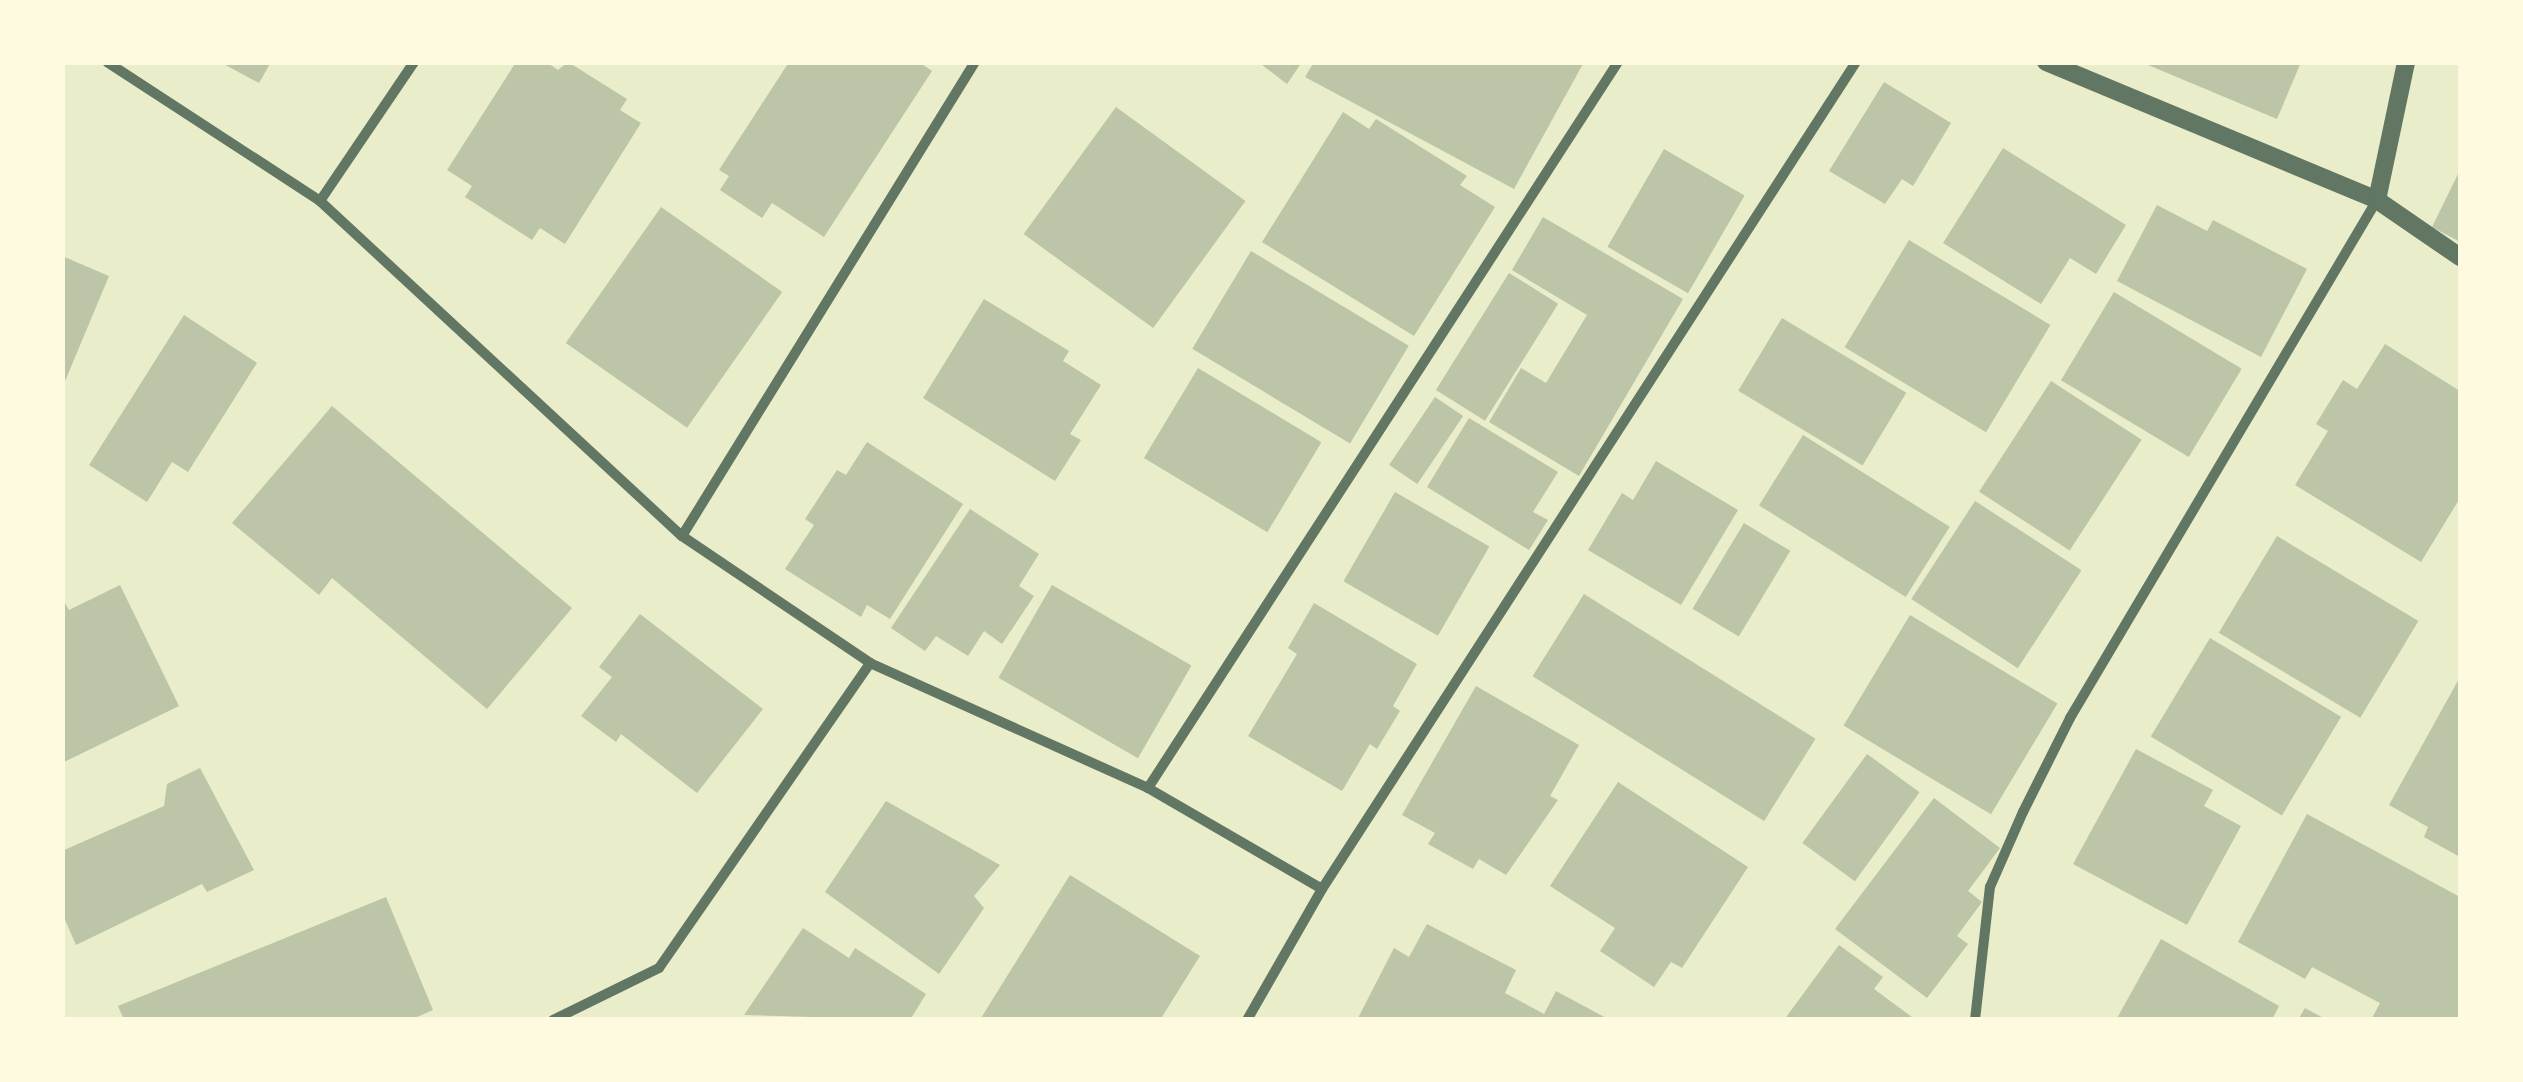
<!DOCTYPE html>
<style>
body{margin:0}
#map{position:relative;width:2523px;height:1082px;overflow:hidden;background:#e9edc9;font-family:"Archivo Narrow",sans-serif}
div>[style]{position:absolute}
[style*='--x']{left:calc(var(--x)*1px);top:calc(var(--y)*1px);width:calc(var(--w)*1px);rotate:calc(var(--a)*1deg)}
.building>*{inset:0;background:#bcc5a7;transform-origin:0 0}
.minor>*{height:10px;margin:-5px;padding:0 5px;transform-origin:5px;border-radius:5px;background:#617663}
.tertiary>*{height:18px;margin:-9px;padding:0 9px;transform-origin:9px;border-radius:9px;background:#617663}
span{translate:-50% -50%;white-space:nowrap;text-align:center;line-height:1.15;-webkit-text-stroke:10px #fefae0;paint-order:stroke}
.frame{position:absolute;inset:0;border:65px solid #fefae0;pointer-events:none}
</style>
<div id="map">
<div class="building">
<i style="clip-path:polygon(220px 62px,271px 62px,259px 83px)"></i>
<i style="clip-path:polygon(516px 62px,546px 62px,558px 70px,568px 62px,627px 99px,620px 110px,641px 123px,565px 244px,540px 228px,532px 240px,465px 197px,472px 186px,447px 170px)"></i>
<i style="clip-path:polygon(789px 62px,919px 62px,932px 71px,824px 237px,772px 203px,762px 218px,720px 190px,729px 176px,719px 170px)"></i>
<i style="clip-path:polygon(1258px 62px,1302px 62px,1287px 84px)"></i>
<i style="clip-path:polygon(1314px 62px,1584px 62px,1514px 189px,1305px 77px)"></i>
<i style="clip-path:polygon(2141px 62px,2301px 62px,2277px 119px)"></i>
<i style="clip-path:polygon(1884px 82px,1951px 123px,1913px 186px,1902px 179px,1885px 204px,1829px 171px)"></i>
<i style="left:1116px;top:107px;width:160px;height:157px;rotate:36deg"></i>
<i style="clip-path:polygon(1343px 112px,1369px 129px,1376px 119px,1467px 176px,1460px 185px,1495px 207px,1414px 336px,1262px 242px)"></i>
<i style="clip-path:polygon(2003px 148px,2126px 225px,2096px 274px,2070px 258px,2041px 304px,1943px 243px)"></i>
<i style="left:1664px;top:149px;width:93px;height:113px;rotate:30deg"></i>
<i style="clip-path:polygon(2460px 170px,2460px 242px,2432px 227px)"></i>
<i style="clip-path:polygon(2157px 205px,2207px 231px,2213px 220px,2307px 269px,2261px 357px,2117px 281px)"></i>
<i style="left:661px;top:207px;width:148px;height:166px;rotate:35deg"></i>
<i style="clip-path:polygon(1543px 217px,1683px 299px,1579px 476px,1489px 422px,1521px 368px,1546px 383px,1587px 315px,1512px 270px)"></i>
<i style="left:1909px;top:240px;width:165px;height:125px;rotate:31deg"></i>
<i style="left:1251px;top:251px;width:184px;height:114px;rotate:31deg"></i>
<i style="clip-path:polygon(62px 256px,109px 276px,63px 386px,62px 386px)"></i>
<i style="left:1509px;top:273px;width:58px;height:138px;rotate:32deg"></i>
<i style="left:2114px;top:292px;width:149px;height:103px;rotate:31deg"></i>
<i style="clip-path:polygon(984px 299px,1069px 351px,1063px 361px,1101px 385px,1070px 434px,1081px 440px,1055px 481px,923px 398px)"></i>
<i style="clip-path:polygon(184px 315px,257px 363px,188px 472px,172px 462px,147px 502px,89px 465px)"></i>
<i style="left:1782px;top:318px;width:145px;height:85px;rotate:31deg"></i>
<i style="clip-path:polygon(2385px 344px,2460px 391px,2460px 498px,2421px 562px,2295px 485px,2328px 431px,2316px 424px,2343px 380px,2357px 389px)"></i>
<i style="left:1198px;top:368px;width:144px;height:105px;rotate:31deg"></i>
<i style="left:2051px;top:381px;width:108px;height:132px;rotate:33deg"></i>
<i style="left:1435px;top:397px;width:34px;height:82px;rotate:34deg"></i>
<i style="clip-path:polygon(332px 406px,572px 608px,487px 709px,332px 578px,319px 595px,232px 523px)"></i>
<i style="clip-path:polygon(1469px 418px,1558px 472px,1533px 512px,1548px 520px,1529px 550px,1427px 487px)"></i>
<i style="left:1803px;top:435px;width:173px;height:83px;rotate:32deg"></i>
<i style="clip-path:polygon(867px 442px,963px 504px,890px 619px,867px 605px,861px 617px,785px 569px,814px 525px,805px 519px,837px 470px,846px 475px)"></i>
<i style="clip-path:polygon(1656px 461px,1738px 510px,1681px 605px,1588px 550px,1622px 493px,1633px 500px)"></i>
<i style="left:1395px;top:492px;width:109px;height:103px;rotate:30deg"></i>
<i style="left:1975px;top:501px;width:127px;height:117px;rotate:33deg"></i>
<i style="clip-path:polygon(970px 509px,1039px 554px,1019px 586px,1034px 596px,1002px 644px,984px 631px,968px 656px,936px 636px,925px 651px,891px 628px)"></i>
<i style="left:1744px;top:523px;width:54px;height:100px;rotate:31deg"></i>
<i style="left:2277px;top:536px;width:165px;height:113px;rotate:31deg"></i>
<i style="clip-path:polygon(120px 585px,179px 706px,62px 763px,62px 598px,69px 610px)"></i>
<i style="left:1052px;top:585px;width:161px;height:107px;rotate:30deg"></i>
<i style="left:1584px;top:594px;width:273px;height:97px;rotate:32deg"></i>
<i style="clip-path:polygon(1314px 603px,1417px 664px,1393px 706px,1400px 711px,1377px 749px,1370px 744px,1342px 791px,1248px 736px,1297px 654px,1288px 648px)"></i>
<i style="clip-path:polygon(640px 614px,763px 709px,697px 793px,621px 734px,616px 742px,581px 716px,612px 677px,599px 667px)"></i>
<i style="left:1910px;top:615px;width:172px;height:129px;rotate:31deg"></i>
<i style="left:2210px;top:638px;width:153px;height:115px;rotate:31deg"></i>
<i style="clip-path:polygon(2460px 677px,2460px 857px,2424px 837px,2428px 827px,2389px 805px)"></i>
<i style="clip-path:polygon(1476px 686px,1579px 745px,1550px 796px,1558px 800px,1506px 875px,1479px 859px,1473px 869px,1428px 844px,1435px 833px,1402px 815px)"></i>
<i style="clip-path:polygon(2136px 749px,2213px 790px,2204px 806px,2241px 826px,2187px 925px,2073px 864px)"></i>
<i style="left:1867px;top:754px;width:65px;height:110px;rotate:36deg"></i>
<i style="clip-path:polygon(200px 768px,254px 870px,207px 892px,202px 884px,76px 945px,62px 913px,62px 851px,164px 806px,167px 784px)"></i>
<i style="clip-path:polygon(1618px 782px,1748px 867px,1682px 968px,1671px 962px,1654px 987px,1600px 951px,1615px 928px,1550px 886px)"></i>
<i style="clip-path:polygon(1934px 798px,2000px 848px,1968px 891px,1982px 902px,1957px 936px,1968px 944px,1927px 998px,1835px 929px)"></i>
<i style="clip-path:polygon(886px 801px,1000px 865px,974px 896px,984px 908px,939px 974px,825px 892px)"></i>
<i style="clip-path:polygon(2307px 814px,2460px 897px,2460px 1020px,2371px 1020px,2380px 1003px,2312px 967px,2305px 979px,2238px 942px)"></i>
<i style="clip-path:polygon(1070px 875px,1200px 956px,1160px 1020px,981px 1018px)"></i>
<i style="clip-path:polygon(386px 897px,433px 1010px,410px 1020px,124px 1020px,118px 1006px)"></i>
<i style="clip-path:polygon(1427px 924px,1516px 970px,1505px 993px,1544px 1014px,1556px 991px,1610px 1020px,1357px 1020px,1394px 948px,1409px 957px)"></i>
<i style="clip-path:polygon(803px 928px,849px 958px,855px 948px,926px 994px,910px 1020px,744px 1015px)"></i>
<i style="clip-path:polygon(2161px 939px,2279px 1006px,2272px 1020px,2116px 1020px)"></i>
<i style="clip-path:polygon(1839px 945px,1883px 977px,1874px 989px,1916px 1020px,1784px 1020px)"></i>
<i style="clip-path:polygon(2305px 1008px,2327px 1020px,2298px 1020px)"></i>
</div>
<div class="minor">
<i style="--x:107;--y:62;--w:254;--a:33.1"></i>
<i style="--x:320;--y:201;--w:493;--a:42.8"></i>
<i style="--x:682;--y:536;--w:227;--a:34"></i>
<i style="--x:870;--y:663;--w:305;--a:24.2"></i>
<i style="--x:1148;--y:788;--w:201;--a:30.1"></i>
<i style="--x:320;--y:201;--w:168;--a:-55.9"></i>
<i style="--x:682;--y:536;--w:557;--a:-58.28"></i>
<i style="--x:1148;--y:788;--w:865;--a:-57.08"></i>
<i style="--x:553;--y:1020;--w:118;--a:-26.1"></i>
<i style="--x:659;--y:968;--w:371;--a:-55.3"></i>
<i style="--x:1247;--y:1020;--w:151;--a:-60.2"></i>
<i style="--x:1322;--y:889;--w:984;--a:-57.15"></i>
<i style="--x:1975;--y:1020;--w:134;--a:-83.6"></i>
<i style="--x:1990;--y:887;--w:82;--a:-66.3"></i>
<i style="--x:2023;--y:812;--w:105;--a:-63.4"></i>
<i style="--x:2070;--y:718;--w:602;--a:-59.35"></i>
</div>
<div class="tertiary">
<i style="--x:2046;--y:62;--w:359;--a:22.6"></i>
<i style="--x:2377;--y:200;--w:101;--a:34.5"></i>
<i style="--x:2377;--y:200;--w:141;--a:-78.1"></i>
</div>
<div class="frame"></div>
</div>
